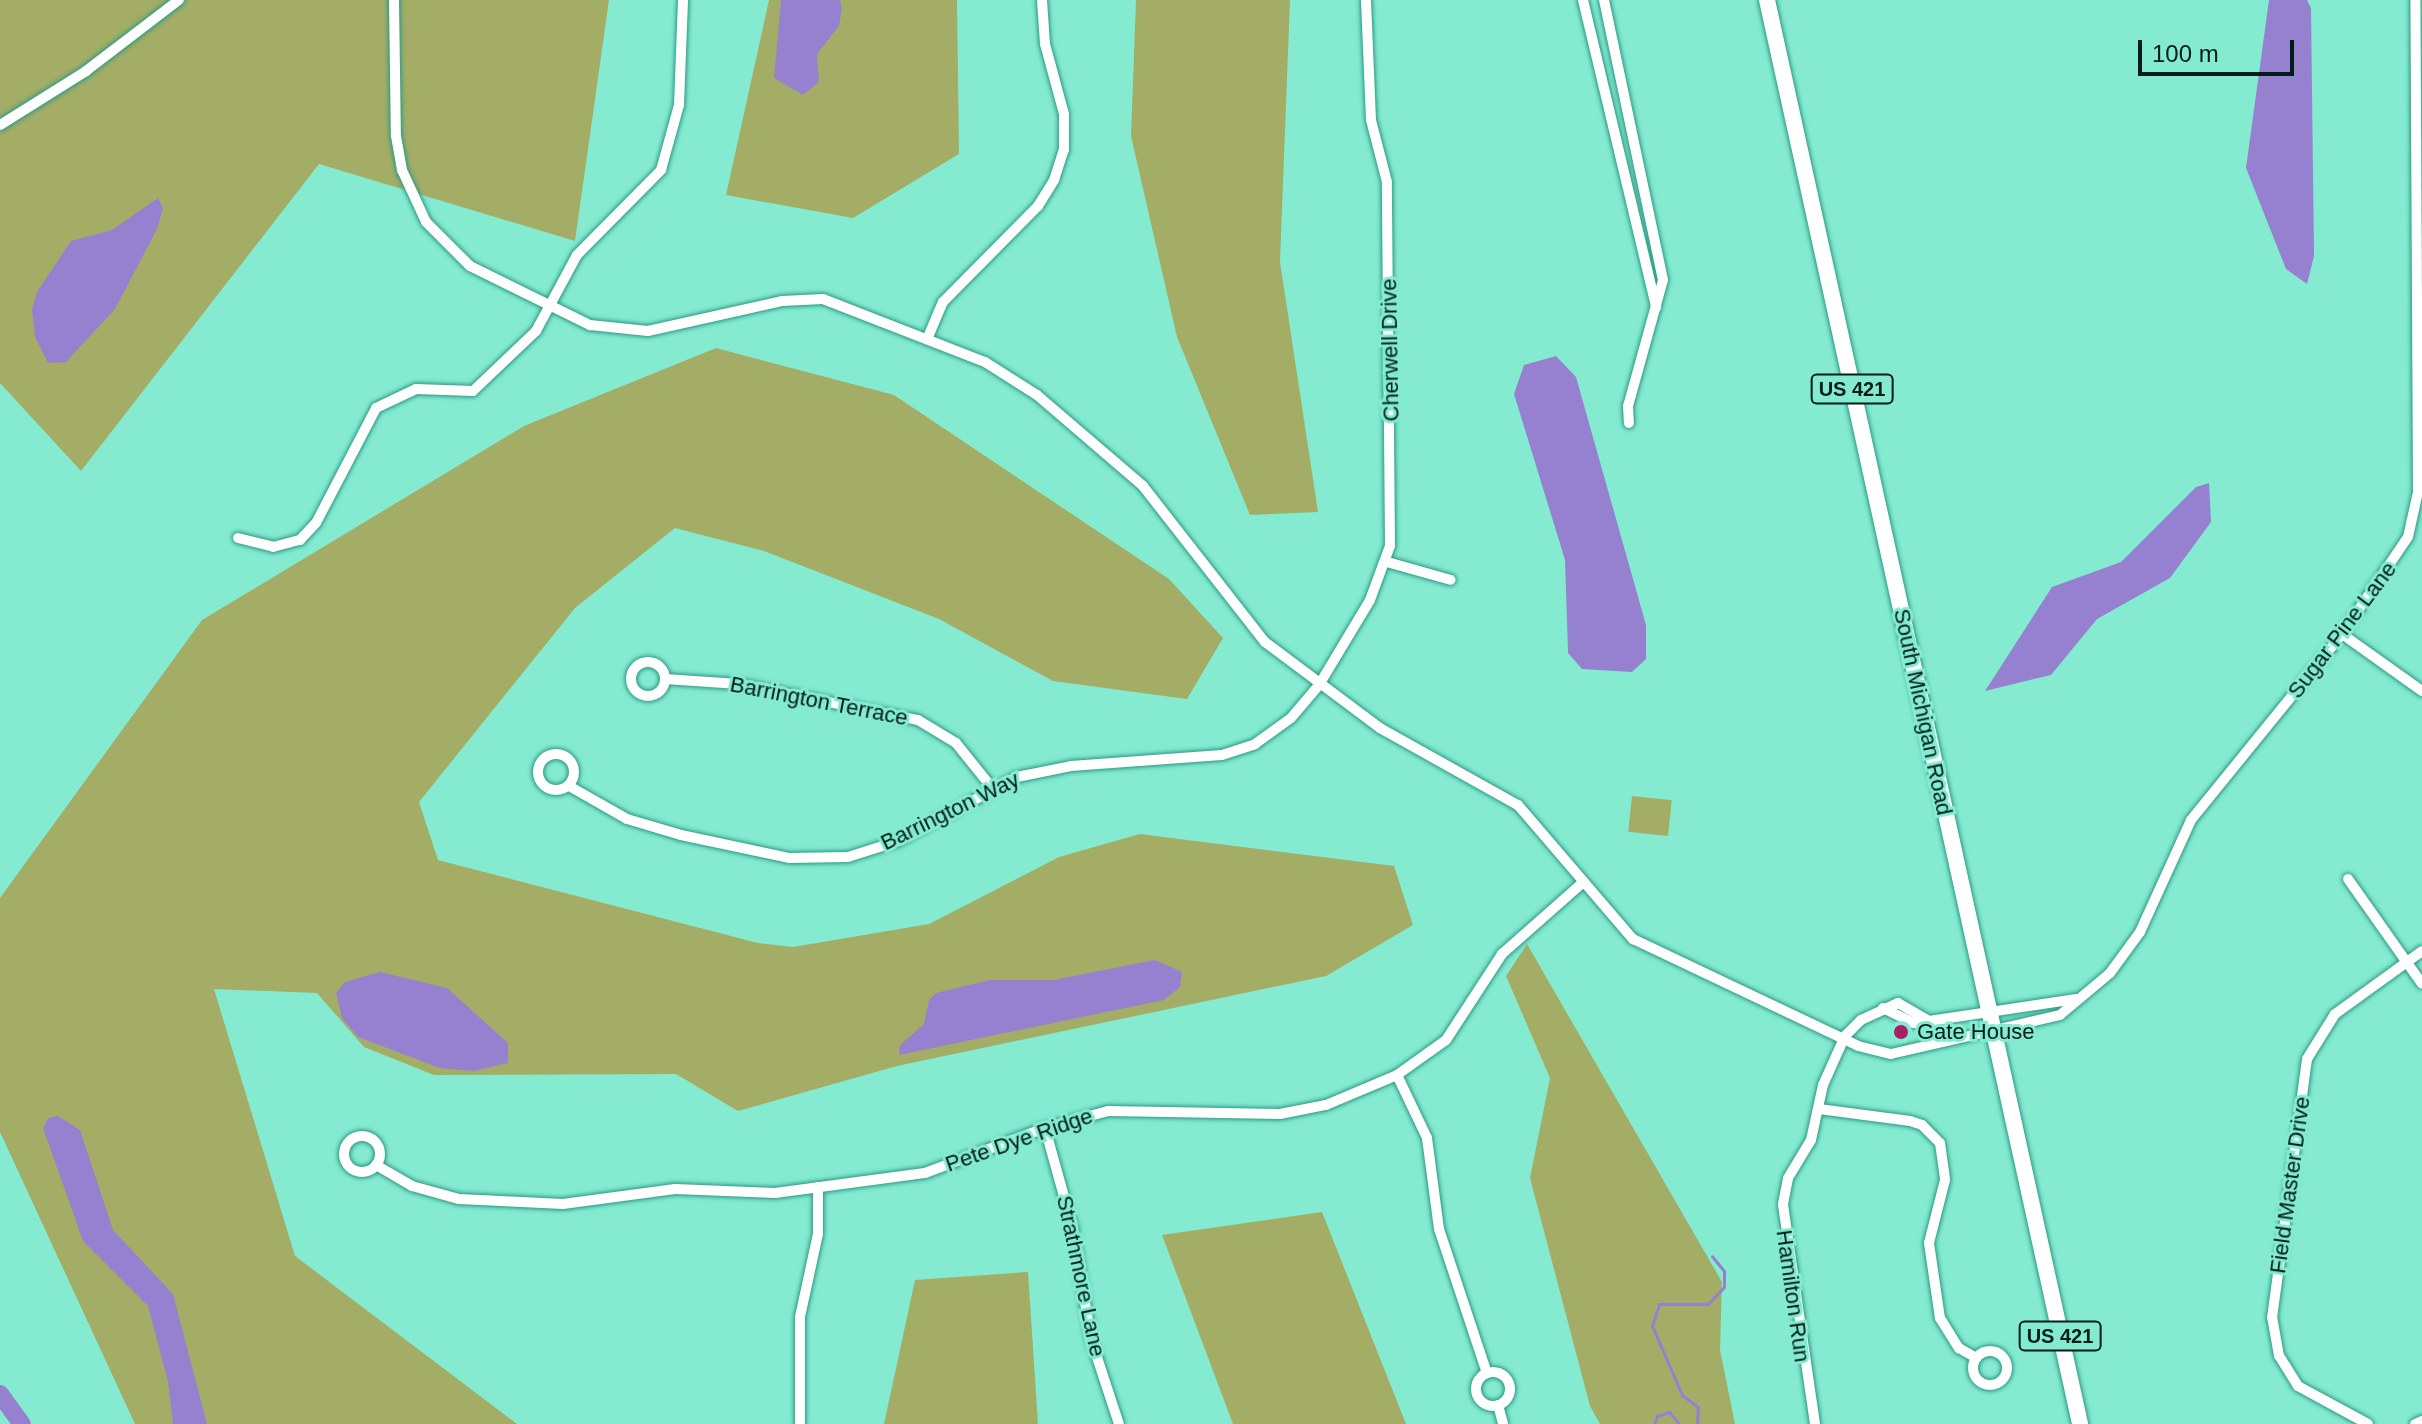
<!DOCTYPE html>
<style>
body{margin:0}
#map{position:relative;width:2422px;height:1424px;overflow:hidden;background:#84ebd1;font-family:Helvetica,sans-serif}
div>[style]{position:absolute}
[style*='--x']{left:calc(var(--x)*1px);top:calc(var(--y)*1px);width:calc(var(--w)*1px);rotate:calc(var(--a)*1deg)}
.green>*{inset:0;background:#a3ad66;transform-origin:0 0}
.water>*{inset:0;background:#9681d0}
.stream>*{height:3px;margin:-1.5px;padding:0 1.5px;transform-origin:1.5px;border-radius:1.5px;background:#9681d0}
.river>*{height:18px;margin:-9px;padding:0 9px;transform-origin:9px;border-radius:9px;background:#9681d0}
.roads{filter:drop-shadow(0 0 2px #2c9a83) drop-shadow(0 0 2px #2c9a83)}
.street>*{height:10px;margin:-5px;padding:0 5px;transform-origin:5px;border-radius:5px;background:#fff}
.street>.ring{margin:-5px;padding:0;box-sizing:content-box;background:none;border:10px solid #fff;border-radius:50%}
.primary>*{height:16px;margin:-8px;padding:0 8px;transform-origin:8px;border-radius:8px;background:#fff}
.dots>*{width:22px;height:22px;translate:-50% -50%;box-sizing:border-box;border:4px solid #84ebd1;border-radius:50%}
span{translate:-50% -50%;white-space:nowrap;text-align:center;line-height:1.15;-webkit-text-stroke:6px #84ebd1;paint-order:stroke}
.shield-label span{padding:2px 6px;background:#84ebd1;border:2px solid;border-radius:6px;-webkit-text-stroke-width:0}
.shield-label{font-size:20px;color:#001e17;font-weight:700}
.street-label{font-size:22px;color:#001e17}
.poi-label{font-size:22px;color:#001e17}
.left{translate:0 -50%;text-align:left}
.scale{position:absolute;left:2138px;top:40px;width:156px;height:36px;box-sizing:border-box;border:4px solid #001e17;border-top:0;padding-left:10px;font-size:24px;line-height:28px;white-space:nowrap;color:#001e17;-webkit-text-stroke:6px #84ebd1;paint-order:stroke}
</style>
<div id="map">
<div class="green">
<i style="clip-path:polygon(0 0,609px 0,575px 241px,319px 164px,81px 471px,0 383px)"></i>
<i style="clip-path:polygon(769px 0,957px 0,959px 154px,853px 218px,726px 195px)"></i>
<i style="clip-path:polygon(1136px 0,1290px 0,1280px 262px,1318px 512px,1250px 515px,1177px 337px,1131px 136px)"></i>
<i style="clip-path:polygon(716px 348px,894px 395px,1169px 579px,1223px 638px,1187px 699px,1053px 681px,939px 619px,764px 551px,675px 528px,575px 608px,419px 802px,438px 860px,758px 943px,793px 947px,929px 924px,1059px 857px,1140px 834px,1394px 866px,1413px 925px,1326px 976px,897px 1066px,738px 1111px,676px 1074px,434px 1075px,364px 1047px,317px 993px,214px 989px,295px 1256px,517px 1424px,135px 1424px,0 1132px,0 898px,202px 620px,524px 426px)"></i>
<i style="left:1632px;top:796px;width:40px;height:36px;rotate:6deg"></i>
<i style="clip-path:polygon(1527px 944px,1722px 1282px,1720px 1350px,1735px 1424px,1600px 1424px,1590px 1406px,1530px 1178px,1550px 1078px,1506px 976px)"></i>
<i style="clip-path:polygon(1322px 1212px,1406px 1424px,1233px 1424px,1162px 1235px)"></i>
<i style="clip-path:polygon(1028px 1272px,1038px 1424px,884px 1424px,915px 1280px)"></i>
</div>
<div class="water">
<i style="clip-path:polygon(781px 0,840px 0,842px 8px,839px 26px,817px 54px,819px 82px,803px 95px,774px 78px)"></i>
<i style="clip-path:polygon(2269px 0,2307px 0,2311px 8px,2314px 256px,2307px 284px,2286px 269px,2246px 168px)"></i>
<i style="clip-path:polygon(158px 198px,163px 208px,157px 229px,115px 309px,66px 362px,48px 363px,35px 337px,32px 310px,37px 292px,71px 241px,112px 230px)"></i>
<i style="clip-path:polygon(1556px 356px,1576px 377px,1646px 625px,1646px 659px,1632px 672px,1582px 669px,1568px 653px,1565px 560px,1514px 394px,1524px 365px)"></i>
<i style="clip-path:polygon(2209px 483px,2211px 522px,2170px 578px,2097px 619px,2051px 675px,1985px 691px,2052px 587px,2121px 562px,2196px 487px)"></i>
<i style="clip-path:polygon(1155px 960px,1182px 972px,1180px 987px,1164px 1000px,899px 1055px,900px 1045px,924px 1024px,929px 1000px,936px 993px,990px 980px,1053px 980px)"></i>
<i style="clip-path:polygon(380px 972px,447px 988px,508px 1043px,508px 1063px,474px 1071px,440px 1068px,358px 1037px,342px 1018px,336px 993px,345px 982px)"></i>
<i style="clip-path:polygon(58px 1116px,80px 1130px,113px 1230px,173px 1294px,207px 1424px,173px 1424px,168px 1382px,148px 1306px,83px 1241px,43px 1128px,48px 1118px)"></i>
</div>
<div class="stream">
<i style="--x:1654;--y:1424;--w:9;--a:-69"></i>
<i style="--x:1657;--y:1416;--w:13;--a:-18"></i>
<i style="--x:1669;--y:1412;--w:16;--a:50"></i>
<i style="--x:1697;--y:1424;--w:17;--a:-87"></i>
<i style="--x:1698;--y:1407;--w:20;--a:-143"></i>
<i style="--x:1682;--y:1395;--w:75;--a:-113.5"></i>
<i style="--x:1652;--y:1326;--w:23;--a:-72"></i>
<i style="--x:1659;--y:1304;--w:49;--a:0"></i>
<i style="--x:1708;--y:1304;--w:23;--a:-47"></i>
<i style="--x:1724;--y:1287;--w:16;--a:-90"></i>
<i style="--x:1724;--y:1271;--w:19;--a:-129"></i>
</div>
<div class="river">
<i style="--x:0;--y:1394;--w:37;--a:54"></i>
</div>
<div class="roads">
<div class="street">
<i style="--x:394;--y:0;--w:136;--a:89.2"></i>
<i style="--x:396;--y:136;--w:35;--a:80"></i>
<i style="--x:402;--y:170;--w:57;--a:65.2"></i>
<i style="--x:426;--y:222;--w:62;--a:45"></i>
<i style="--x:470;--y:266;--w:134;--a:26.2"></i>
<i style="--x:590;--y:325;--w:58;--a:5.9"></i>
<i style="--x:648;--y:331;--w:137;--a:-12.6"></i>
<i style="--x:782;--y:301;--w:41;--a:-2.8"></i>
<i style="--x:823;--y:299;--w:174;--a:21.3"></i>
<i style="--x:985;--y:362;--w:62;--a:32.4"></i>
<i style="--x:1037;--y:395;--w:140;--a:40.6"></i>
<i style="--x:1143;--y:486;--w:198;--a:52"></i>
<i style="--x:1265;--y:642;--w:144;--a:36.8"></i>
<i style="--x:1380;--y:728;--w:158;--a:29.2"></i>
<i style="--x:1518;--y:805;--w:177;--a:49.4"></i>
<i style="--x:1633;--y:939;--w:249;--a:25.4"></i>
<i style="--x:1858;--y:1046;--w:34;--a:14"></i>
<i style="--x:1891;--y:1054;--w:173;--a:-13"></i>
<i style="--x:2060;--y:1015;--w:65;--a:-40"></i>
<i style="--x:2110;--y:973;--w:51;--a:-53.8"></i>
<i style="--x:2140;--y:932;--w:123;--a:-65.5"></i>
<i style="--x:2191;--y:820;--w:240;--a:-50.9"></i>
<i style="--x:2342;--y:634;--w:117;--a:-55.8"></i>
<i style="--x:2408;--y:537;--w:46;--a:-77.5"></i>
<i style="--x:2418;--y:492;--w:492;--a:-90.3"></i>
<i style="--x:1583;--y:0;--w:316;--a:76.6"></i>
<i style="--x:1604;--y:0;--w:286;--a:78.1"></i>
<i style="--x:1663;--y:280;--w:131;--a:105.5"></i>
<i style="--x:1628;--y:406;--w:17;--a:87"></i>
<i style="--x:0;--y:125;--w:102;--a:-32.1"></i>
<i style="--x:86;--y:71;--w:117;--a:-37.4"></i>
<i style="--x:928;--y:337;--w:38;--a:-67"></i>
<i style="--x:943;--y:302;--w:135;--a:-45.3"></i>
<i style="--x:1038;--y:206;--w:31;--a:-58"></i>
<i style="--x:1054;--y:180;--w:32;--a:-72"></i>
<i style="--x:1064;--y:150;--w:36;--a:-90"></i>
<i style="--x:1064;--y:114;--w:73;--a:-105.2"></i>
<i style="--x:1045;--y:44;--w:44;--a:-93.9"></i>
<i style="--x:238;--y:538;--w:36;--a:14"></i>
<i style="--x:273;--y:547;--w:28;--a:-15"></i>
<i style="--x:300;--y:540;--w:23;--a:-47"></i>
<i style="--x:316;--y:523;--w:130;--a:-62.4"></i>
<i style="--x:376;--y:408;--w:44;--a:-25.4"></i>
<i style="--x:416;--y:389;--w:57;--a:2"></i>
<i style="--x:473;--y:391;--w:87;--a:-43.6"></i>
<i style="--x:536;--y:331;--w:86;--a:-61.7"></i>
<i style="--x:577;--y:255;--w:120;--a:-45.3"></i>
<i style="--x:661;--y:170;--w:67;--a:-74.5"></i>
<i style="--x:679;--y:105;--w:105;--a:-87.8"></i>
<i style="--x:1387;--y:562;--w:66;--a:15.7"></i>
<i style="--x:2342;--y:634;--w:98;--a:35.5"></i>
<i class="ring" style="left:631px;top:662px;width:24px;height:24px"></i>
<i style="--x:665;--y:679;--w:74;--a:3.9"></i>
<i style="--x:739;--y:684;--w:183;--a:11.4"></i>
<i style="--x:918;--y:720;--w:44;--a:31.2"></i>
<i style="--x:956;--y:743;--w:59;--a:51.2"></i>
<i class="ring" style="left:538px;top:754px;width:26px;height:26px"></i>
<i style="--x:569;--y:786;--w:67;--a:29.6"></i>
<i style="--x:627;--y:819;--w:56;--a:16.5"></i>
<i style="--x:681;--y:835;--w:110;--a:12"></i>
<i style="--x:789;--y:858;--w:59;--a:-1"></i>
<i style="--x:848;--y:857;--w:52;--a:-17.7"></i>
<i style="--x:898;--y:841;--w:135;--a:-28.3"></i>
<i style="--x:1017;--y:777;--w:55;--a:-11.5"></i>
<i style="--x:1071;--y:766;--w:151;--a:-4.2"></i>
<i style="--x:1222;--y:755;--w:35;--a:-18"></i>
<i style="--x:1255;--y:744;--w:44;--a:-35.8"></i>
<i style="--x:1291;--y:718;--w:43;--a:-49.7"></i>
<i style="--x:1319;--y:685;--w:99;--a:-59"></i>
<i style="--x:1370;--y:600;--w:58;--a:-69.7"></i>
<i style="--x:1390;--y:546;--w:364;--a:-90.5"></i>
<i style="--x:1387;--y:182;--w:64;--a:-104.5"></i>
<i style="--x:1371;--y:120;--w:120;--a:-92.4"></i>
<i style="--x:2348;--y:879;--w:128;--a:54.8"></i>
<i style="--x:1883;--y:1008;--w:34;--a:26"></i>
<i style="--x:1914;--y:1023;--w:15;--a:-8"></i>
<i style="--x:1397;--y:1075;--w:70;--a:64.5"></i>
<i style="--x:1427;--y:1138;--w:92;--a:82.5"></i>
<i style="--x:1439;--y:1229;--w:152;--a:71.6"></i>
<i style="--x:1819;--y:1109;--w:92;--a:7.5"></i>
<i style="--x:1910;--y:1121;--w:13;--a:18"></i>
<i style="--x:1922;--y:1125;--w:25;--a:45"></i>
<i style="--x:1940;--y:1143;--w:37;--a:82"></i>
<i style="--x:1945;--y:1180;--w:65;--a:104.3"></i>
<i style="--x:1929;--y:1243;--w:76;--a:81.7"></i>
<i style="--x:1940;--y:1318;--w:36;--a:58"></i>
<i style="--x:1959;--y:1348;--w:20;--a:30"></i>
<i style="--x:1045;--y:1128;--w:105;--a:74.5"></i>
<i style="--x:1073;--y:1229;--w:111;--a:80.7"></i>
<i style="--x:1091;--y:1339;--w:89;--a:71.8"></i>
<i class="ring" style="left:344px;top:1136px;width:26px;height:26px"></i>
<i style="--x:376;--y:1165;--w:42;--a:30.3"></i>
<i style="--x:412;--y:1186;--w:49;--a:15.5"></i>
<i style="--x:459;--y:1199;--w:104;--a:2.8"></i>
<i style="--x:563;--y:1204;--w:113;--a:-7.6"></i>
<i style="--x:675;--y:1189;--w:100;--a:2.3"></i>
<i style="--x:775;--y:1193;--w:151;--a:-7.6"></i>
<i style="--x:925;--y:1173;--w:128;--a:-20.6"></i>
<i style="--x:1045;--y:1128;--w:65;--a:-15.1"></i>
<i style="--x:1108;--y:1111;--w:172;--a:1"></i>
<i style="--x:1280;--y:1114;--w:47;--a:-11.1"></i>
<i style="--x:1326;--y:1105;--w:77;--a:-22.9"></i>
<i style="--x:1397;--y:1075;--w:60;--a:-35.5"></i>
<i style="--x:1446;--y:1040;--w:103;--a:-56.9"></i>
<i style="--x:1502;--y:954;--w:106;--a:-41.5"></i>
<i class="ring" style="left:1973px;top:1351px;width:24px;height:24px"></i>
<i class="ring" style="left:1476px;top:1372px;width:24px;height:24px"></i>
<i style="--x:1498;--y:1405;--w:20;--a:75"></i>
<i style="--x:800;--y:1424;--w:107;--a:-90"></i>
<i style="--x:800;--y:1317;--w:85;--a:-77.8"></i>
<i style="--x:818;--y:1234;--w:47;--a:-90"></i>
<i style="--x:1815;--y:1424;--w:222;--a:-98.3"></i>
<i style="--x:1783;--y:1204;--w:26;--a:-79"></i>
<i style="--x:1788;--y:1178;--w:44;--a:-58.8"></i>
<i style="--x:1811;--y:1140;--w:56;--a:-77.7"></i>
<i style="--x:1823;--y:1085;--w:54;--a:-65.8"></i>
<i style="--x:1845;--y:1036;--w:23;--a:-45"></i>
<i style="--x:1861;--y:1020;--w:41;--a:-24.7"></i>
<i style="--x:1898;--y:1003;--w:36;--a:30"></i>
<i style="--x:1929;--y:1021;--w:149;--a:-8.5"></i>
<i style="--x:2368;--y:1424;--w:80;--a:-151.5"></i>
<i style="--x:2298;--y:1386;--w:36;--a:-122"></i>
<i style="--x:2279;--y:1356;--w:39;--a:-100"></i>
<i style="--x:2272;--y:1318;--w:261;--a:-82.3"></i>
<i style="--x:2307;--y:1059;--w:53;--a:-58.1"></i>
<i style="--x:2335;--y:1014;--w:107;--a:-35.9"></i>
<i style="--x:2415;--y:1424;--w:8;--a:-23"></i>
</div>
<div class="primary">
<i style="--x:1767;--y:0;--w:1458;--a:77.6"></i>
</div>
</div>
<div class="dots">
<i style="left:1901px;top:1032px;background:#a81f65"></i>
</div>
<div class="shield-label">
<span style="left:1852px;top:389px">US 421</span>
<span style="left:2060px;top:1336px">US 421</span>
</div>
<div class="street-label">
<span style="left:1390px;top:350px;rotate:-91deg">Cherwell Drive</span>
<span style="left:2342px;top:630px;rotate:-53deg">Sugar Pine Lane</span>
<span style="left:819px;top:701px;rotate:11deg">Barrington Terrace</span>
<span style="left:1923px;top:712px;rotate:78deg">South Michigan Road</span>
<span style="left:950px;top:811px;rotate:-26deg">Barrington Way</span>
<span style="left:1019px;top:1140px;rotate:-19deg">Pete Dye Ridge</span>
<span style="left:2290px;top:1185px;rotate:-82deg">Field Master Drive</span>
<span style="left:1081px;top:1276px;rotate:78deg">Strathmore Lane</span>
<span style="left:1793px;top:1296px;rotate:82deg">Hamilton Run</span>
</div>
<div class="poi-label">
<span class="left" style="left:1917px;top:1032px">Gate House</span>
</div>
<div class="scale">100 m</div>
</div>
